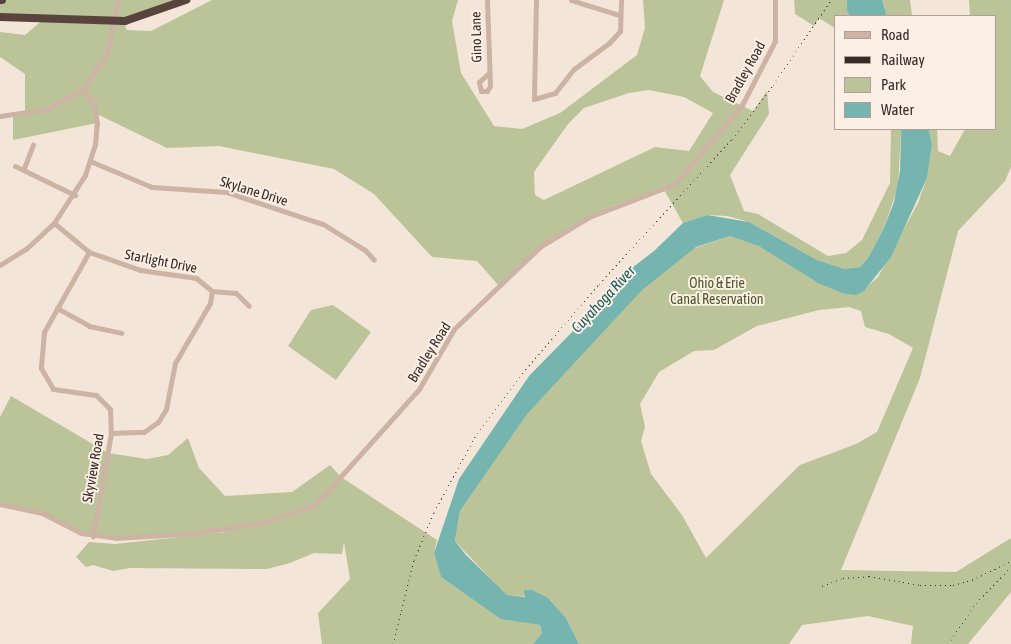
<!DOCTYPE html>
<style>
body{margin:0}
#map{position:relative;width:1011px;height:644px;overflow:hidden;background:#f4e5d9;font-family:"Asap Condensed",sans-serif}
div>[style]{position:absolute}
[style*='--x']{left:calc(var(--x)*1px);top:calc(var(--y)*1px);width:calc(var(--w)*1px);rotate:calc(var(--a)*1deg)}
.green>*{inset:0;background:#bac498}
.water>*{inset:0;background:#76b4b0}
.minor>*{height:5px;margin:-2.5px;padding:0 2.5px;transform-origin:2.5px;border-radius:2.5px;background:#cdb3a4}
.highway>*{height:8px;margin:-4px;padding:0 4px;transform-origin:4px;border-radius:4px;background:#59433d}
.rail>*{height:1px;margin-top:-0.5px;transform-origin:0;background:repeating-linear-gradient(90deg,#382a26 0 1px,transparent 0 5px)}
span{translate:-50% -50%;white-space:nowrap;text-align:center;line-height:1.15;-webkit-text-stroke:4px #fbefe6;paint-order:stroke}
.street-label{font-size:14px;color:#382a26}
.park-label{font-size:14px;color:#4b5828}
.water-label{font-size:15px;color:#185d5b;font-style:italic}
.legend{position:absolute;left:834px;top:15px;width:162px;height:115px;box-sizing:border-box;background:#fbefe6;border:1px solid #ada099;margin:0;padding:6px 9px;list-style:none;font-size:15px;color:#382a26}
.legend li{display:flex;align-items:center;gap:10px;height:25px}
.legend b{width:25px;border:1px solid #ada099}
</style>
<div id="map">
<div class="green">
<i style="clip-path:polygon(evenodd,0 0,179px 0,123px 20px,127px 30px,151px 31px,212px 0,458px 0,452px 21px,461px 73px,494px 126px,522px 129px,560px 113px,637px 55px,645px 28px,643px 0,724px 0,700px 76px,713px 92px,753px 111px,767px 91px,769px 114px,730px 175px,744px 211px,758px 214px,828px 256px,846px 253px,862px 240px,890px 183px,891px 129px,901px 129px,898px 187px,884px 228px,868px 258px,860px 267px,845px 269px,817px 260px,749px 222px,727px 216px,707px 215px,683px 223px,663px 188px,612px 206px,541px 246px,499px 286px,477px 261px,432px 257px,374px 194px,334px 169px,219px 146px,167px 148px,97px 114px,97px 123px,13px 140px,13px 115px,25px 114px,25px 74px,0 57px,0 32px,25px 35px,44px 19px,0 15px,0 0,649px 90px,684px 97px,713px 113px,689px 151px,655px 147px,544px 200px,535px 195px,534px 172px,568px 124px,584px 108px,629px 93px,649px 90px)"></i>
<i style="clip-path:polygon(794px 0,847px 0,850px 16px,835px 16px,835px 28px,819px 18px,814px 26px,795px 14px)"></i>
<i style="clip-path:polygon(882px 0,910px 0,912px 16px,887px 16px)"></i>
<i style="clip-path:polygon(evenodd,969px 0,1011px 0,1011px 167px,1005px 181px,958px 231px,920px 378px,841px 570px,956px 572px,1011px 538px,1011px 592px,968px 644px,911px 644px,913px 626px,868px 616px,802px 625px,789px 644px,579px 644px,566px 618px,548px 598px,507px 595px,499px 588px,455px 541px,460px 511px,527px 413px,638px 288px,683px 252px,730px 236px,762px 246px,813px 280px,842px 293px,860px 293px,878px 277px,918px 203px,927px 177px,932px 145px,929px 129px,937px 129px,938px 151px,950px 156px,965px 129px,995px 129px,995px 16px,970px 16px,969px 0,849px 307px,861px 311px,865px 327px,889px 334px,913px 348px,877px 432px,856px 444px,800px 465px,706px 558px,682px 515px,651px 474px,641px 441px,645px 427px,640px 404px,659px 372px,694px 351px,714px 350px,757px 326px,819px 310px,849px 307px)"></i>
<i style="clip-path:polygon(333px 305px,371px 332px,336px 380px,288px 346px,311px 310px)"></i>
<i style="clip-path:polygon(11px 396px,108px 453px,147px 459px,168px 455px,188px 438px,199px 468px,225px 496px,292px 492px,330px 465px,341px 477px,437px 540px,434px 553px,441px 577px,501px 618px,540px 625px,542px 633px,533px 644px,322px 644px,318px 613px,350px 579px,344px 542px,342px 554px,314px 553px,290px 563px,267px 569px,130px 568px,113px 571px,93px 565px,86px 567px,76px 557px,89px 542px,115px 544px,226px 532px,222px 529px,116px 538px,93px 536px,48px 516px,0 504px,0 417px)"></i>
</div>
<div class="water">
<i style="clip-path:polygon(882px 0,887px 16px,850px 16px,847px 10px,847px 0)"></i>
<i style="clip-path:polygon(901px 129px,929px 129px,932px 145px,927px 178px,891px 257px,864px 291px,856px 295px,842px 293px,818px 283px,759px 246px,730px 236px,696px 247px,642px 290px,527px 414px,460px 511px,455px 541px,466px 555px,507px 595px,525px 597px,524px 590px,532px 590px,548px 598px,566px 618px,579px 644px,533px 644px,542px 633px,540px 625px,501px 619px,441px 577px,434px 553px,459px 479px,529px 376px,577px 327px,610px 285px,654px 251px,683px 223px,707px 215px,749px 222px,817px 260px,845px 269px,860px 267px,868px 258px,884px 228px,894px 202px,900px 171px)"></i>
</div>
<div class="minor">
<i style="--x:487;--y:0;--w:86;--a:88"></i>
<i style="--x:490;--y:86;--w:6;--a:121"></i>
<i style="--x:487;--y:91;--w:6;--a:180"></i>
<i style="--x:481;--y:91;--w:9;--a:-103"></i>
<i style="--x:479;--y:82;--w:12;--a:-42"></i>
<i style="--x:536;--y:0;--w:99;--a:91.2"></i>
<i style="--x:534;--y:99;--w:22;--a:-16"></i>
<i style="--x:555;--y:93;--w:31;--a:-52"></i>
<i style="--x:574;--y:69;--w:44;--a:-36.6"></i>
<i style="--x:609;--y:43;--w:16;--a:-47"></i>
<i style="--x:620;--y:31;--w:31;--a:-88"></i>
<i style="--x:571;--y:0;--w:50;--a:17.4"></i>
<i style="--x:0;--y:116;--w:48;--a:-8.5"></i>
<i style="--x:47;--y:109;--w:41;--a:-29.1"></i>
<i style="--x:83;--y:89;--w:42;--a:-55.6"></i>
<i style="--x:107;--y:54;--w:55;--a:-78.5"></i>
<i style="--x:90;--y:161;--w:67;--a:22.8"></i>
<i style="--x:152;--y:187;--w:74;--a:3.9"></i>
<i style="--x:226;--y:192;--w:102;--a:18.3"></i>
<i style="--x:323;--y:224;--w:49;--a:31.8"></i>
<i style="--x:365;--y:250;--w:13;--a:48"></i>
<i style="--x:15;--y:166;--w:67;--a:25.8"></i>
<i style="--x:24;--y:168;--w:25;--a:-69"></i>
<i style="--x:54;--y:223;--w:45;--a:39.6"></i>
<i style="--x:89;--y:252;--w:54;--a:19.4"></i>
<i style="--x:140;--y:270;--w:57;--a:8.1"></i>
<i style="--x:196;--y:278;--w:21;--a:39"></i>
<i style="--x:89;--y:252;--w:92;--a:119.4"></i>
<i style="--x:44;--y:332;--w:36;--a:95"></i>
<i style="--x:41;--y:368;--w:24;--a:60"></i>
<i style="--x:53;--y:389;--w:43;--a:7.9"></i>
<i style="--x:96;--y:395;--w:20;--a:45"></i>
<i style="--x:110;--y:409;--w:24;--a:88"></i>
<i style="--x:111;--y:433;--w:105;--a:99.9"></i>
<i style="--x:0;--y:265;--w:31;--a:-32"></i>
<i style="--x:26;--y:249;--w:38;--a:-43"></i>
<i style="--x:54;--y:223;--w:57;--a:-57.1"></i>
<i style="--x:85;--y:175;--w:33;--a:-72"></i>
<i style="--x:95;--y:144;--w:21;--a:-85"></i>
<i style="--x:97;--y:123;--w:18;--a:-99"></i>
<i style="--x:94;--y:105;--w:19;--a:-125"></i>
<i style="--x:212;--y:291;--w:24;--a:5"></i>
<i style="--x:236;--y:293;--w:18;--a:45"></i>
<i style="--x:57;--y:308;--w:37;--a:29"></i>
<i style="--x:89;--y:326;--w:33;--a:12"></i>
<i style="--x:111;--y:433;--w:33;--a:-2"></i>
<i style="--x:144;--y:432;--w:17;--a:-36"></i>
<i style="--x:158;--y:422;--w:15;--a:-58"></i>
<i style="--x:166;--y:409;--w:47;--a:-78.9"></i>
<i style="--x:175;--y:363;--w:69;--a:-59.7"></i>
<i style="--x:210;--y:303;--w:12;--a:-81"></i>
<i style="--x:0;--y:504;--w:43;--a:12.1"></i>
<i style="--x:42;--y:513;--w:44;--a:27.1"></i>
<i style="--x:81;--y:533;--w:35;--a:8"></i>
<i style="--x:116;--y:538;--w:81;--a:-3.5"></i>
<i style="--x:197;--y:533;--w:69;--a:-9.2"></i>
<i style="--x:265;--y:522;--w:53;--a:-18.8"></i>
<i style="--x:315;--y:505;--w:156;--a:-48.1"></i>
<i style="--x:419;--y:389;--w:69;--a:-59.7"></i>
<i style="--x:454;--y:329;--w:120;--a:-43.7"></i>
<i style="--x:541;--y:246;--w:56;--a:-31.1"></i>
<i style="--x:589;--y:217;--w:92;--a:-21"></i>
<i style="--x:675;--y:184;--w:104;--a:-49.7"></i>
<i style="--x:742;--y:105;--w:72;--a:-62.7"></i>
<i style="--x:775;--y:41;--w:41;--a:-90"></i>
</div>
<div class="highway">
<i style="--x:0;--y:0;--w:2;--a:0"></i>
<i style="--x:0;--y:17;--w:125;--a:1.8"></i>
<i style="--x:125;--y:21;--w:65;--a:-19"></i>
</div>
<div class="rail">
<i style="--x:822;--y:586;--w:22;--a:-21"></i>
<i style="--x:843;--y:578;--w:26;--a:-4"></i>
<i style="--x:869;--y:576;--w:52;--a:10"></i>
<i style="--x:920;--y:585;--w:33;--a:0"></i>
<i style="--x:953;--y:585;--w:20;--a:-15"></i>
<i style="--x:972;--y:580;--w:43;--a:-26"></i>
<i style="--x:393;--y:644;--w:87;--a:-76"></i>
<i style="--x:414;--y:560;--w:52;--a:-67.4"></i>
<i style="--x:434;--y:512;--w:90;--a:-61.4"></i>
<i style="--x:477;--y:433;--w:70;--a:-53.1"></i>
<i style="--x:519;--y:377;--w:123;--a:-49.3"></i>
<i style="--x:599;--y:284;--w:197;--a:-47.5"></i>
<i style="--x:732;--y:139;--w:68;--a:-52.8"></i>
<i style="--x:773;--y:85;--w:103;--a:-55.7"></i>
<i style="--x:948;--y:644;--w:50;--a:-55.7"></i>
<i style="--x:976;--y:603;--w:50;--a:-45.8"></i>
</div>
<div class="street-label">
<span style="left:476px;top:37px;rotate:-91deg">Gino Lane</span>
<span style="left:745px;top:72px;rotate:-61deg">Bradley Road</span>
<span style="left:254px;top:191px;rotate:17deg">Skylane Drive</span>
<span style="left:161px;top:261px;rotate:11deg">Starlight Drive</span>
<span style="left:429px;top:352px;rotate:-58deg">Bradley Road</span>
<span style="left:93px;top:468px;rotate:-80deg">Skyview Road</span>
</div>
<div class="park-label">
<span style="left:717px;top:291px">Ohio &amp; Erie<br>Canal Reservation</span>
</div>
<div class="water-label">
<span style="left:603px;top:299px;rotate:-47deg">Cuyahoga River</span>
</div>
<ul class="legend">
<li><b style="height:6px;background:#cdb3a4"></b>Road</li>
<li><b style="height:6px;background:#382a26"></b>Railway</li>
<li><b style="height:14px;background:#bac498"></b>Park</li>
<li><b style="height:14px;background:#76b4b0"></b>Water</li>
</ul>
</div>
